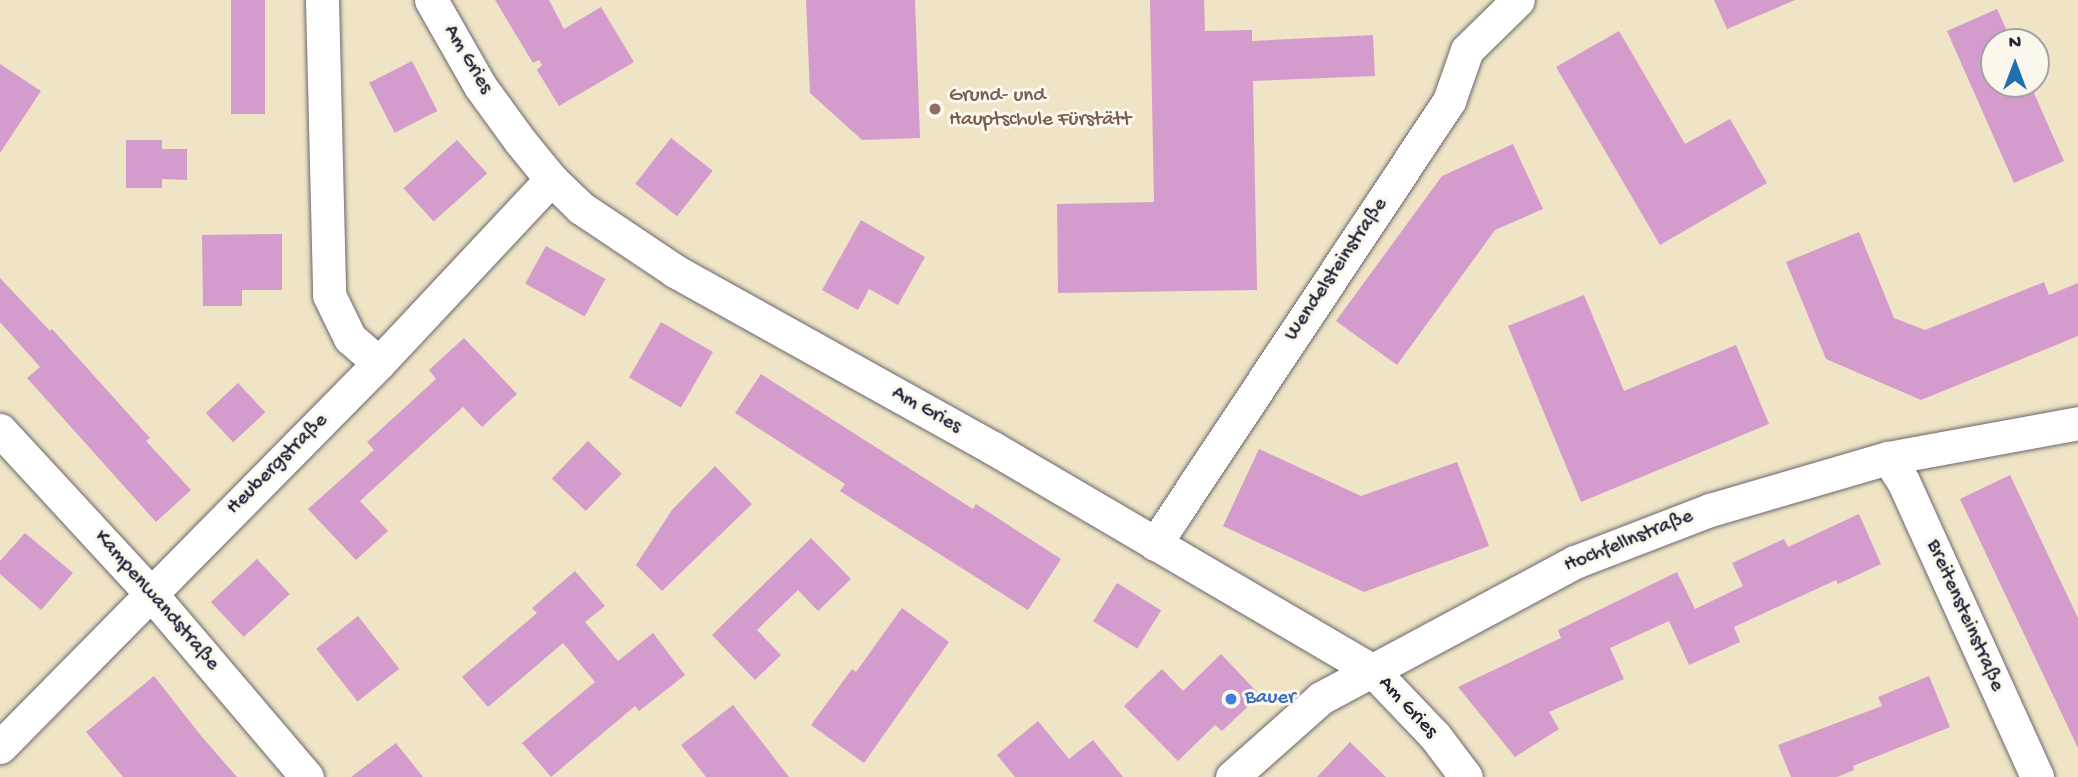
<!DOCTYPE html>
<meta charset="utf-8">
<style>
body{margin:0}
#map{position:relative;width:2078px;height:777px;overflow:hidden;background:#f0e4c6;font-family:"Gochi Hand",sans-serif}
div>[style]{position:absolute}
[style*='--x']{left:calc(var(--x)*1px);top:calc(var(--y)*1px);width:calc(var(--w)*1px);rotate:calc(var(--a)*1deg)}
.building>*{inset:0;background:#d39ccd;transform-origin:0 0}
.roads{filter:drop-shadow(0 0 2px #6a666c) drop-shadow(0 0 2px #6a666c)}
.minor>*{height:33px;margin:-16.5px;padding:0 16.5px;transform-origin:16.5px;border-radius:16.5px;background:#fff}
.dots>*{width:19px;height:19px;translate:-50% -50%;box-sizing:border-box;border:4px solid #fbf7ec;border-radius:50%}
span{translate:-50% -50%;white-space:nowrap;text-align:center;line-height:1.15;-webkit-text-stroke:6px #fbf7ec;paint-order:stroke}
.street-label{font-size:21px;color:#22223b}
.education-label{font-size:21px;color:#785e54}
.left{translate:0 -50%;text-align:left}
.shop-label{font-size:21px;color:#366cbe}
.north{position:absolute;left:1980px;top:28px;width:70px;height:70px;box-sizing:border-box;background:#fbf7ec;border:2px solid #a4a2a5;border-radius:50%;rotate:0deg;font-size:19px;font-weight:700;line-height:28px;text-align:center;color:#22223b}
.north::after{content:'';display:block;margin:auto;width:24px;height:32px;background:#1f6fb2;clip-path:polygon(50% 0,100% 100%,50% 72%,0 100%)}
</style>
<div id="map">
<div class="building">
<i style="left:231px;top:0;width:34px;height:114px"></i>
<i style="clip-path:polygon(495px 0,549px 0,564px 29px,601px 7px,634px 62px,559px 106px,537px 70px,542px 65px,539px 60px,533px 63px)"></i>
<i style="clip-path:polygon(806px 0,915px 0,920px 138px,862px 140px,810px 93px)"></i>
<i style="clip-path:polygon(1150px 0,1204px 0,1205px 31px,1252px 30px,1252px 41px,1373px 35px,1375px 76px,1253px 81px,1257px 290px,1058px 293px,1057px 204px,1154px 202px)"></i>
<i style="clip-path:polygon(1714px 0,1795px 0,1727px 29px)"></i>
<i style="clip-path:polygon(1997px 9px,2012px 42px,1994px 42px,1994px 84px,2030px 84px,2064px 161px,2014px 183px,1947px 31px)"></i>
<i style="clip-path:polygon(1619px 31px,1685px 144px,1730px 119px,1767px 183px,1660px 245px,1556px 67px)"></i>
<i style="left:412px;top:61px;width:56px;height:48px;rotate:63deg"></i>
<i style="clip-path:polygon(0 64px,41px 91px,0 153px)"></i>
<i style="left:671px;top:138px;width:53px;height:58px;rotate:38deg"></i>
<i style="clip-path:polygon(126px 140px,162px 140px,162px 149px,187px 149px,187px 180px,162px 179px,162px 188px,126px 188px)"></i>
<i style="left:457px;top:140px;width:45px;height:72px;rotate:48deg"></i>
<i style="clip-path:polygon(1513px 144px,1543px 209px,1495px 230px,1397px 365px,1336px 321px,1442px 176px)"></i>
<i style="clip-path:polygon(861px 220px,925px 257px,898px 305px,869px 289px,858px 310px,822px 290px)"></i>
<i style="clip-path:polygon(1859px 232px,1894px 318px,1925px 330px,2044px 282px,2049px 295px,2078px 283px,2078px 336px,1921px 400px,1826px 359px,1786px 262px)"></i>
<i style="clip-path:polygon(282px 234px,282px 290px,242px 290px,242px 306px,203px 306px,202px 235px)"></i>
<i style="left:546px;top:246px;width:68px;height:43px;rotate:29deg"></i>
<i style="clip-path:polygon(0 278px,50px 331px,52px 329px,150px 438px,146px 441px,191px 490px,156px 522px,27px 378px,40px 367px,0 322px)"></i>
<i style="clip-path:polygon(1584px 295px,1624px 391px,1736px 345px,1769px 424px,1581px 502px,1508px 326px)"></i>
<i style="left:661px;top:322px;width:60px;height:64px;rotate:30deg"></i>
<i style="clip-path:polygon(464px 338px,517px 394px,482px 427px,463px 407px,360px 501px,388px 531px,356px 560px,308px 509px,374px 450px,367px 442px,436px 379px,429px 370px)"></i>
<i style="clip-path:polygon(761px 374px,973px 509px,976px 504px,1061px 559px,1028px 610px,840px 491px,845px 484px,735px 413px)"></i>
<i style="left:238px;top:383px;width:40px;height:44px;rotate:47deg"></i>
<i style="left:588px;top:441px;width:47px;height:52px;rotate:44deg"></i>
<i style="clip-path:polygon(1259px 449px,1361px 496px,1457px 462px,1489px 546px,1364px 592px,1223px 526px)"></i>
<i style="clip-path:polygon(715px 466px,752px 504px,662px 591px,636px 565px,672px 510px)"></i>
<i style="clip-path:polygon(2010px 475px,2078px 618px,2078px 748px,1960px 499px)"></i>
<i style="clip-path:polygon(1859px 514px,1881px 564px,1838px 584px,1836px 580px,1734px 627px,1740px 642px,1689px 665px,1669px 621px,1610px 648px,1624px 679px,1549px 712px,1559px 729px,1515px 757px,1458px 687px,1561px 638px,1558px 630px,1677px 572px,1695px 609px,1743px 586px,1732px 563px,1784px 539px,1788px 547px)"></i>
<i style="clip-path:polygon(25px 533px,73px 573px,41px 610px,0 574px,0 561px)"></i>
<i style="clip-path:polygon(811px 538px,851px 579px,818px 611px,798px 590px,757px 630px,781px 655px,755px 680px,712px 635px)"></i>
<i style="left:257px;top:559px;width:48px;height:63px;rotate:47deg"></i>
<i style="clip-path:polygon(575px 571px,605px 606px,585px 622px,618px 661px,653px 633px,685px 675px,639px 711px,635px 706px,551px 777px,522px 743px,595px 682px,563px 643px,488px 707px,462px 677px,537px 613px,532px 608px)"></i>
<i style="left:1117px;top:583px;width:52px;height:45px;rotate:32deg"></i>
<i style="clip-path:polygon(902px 608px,949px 642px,864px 763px,811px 725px,852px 669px,856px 672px)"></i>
<i style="left:358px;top:616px;width:67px;height:53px;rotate:52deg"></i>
<i style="clip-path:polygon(1221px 654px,1260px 695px,1222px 731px,1215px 725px,1178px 761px,1124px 706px,1162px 669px,1183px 691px)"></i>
<i style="clip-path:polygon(154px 676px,202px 737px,237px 777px,123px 777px,86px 732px)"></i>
<i style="clip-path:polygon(1929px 676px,1950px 727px,1853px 766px,1854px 770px,1837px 777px,1791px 777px,1778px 745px,1882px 706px,1878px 697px)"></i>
<i style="clip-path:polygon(733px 705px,789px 777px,706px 777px,681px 745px)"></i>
<i style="clip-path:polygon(1038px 721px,1069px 759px,1093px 740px,1123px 777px,1015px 777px,997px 755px)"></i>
<i style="clip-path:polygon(1350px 742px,1386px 777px,1317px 777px)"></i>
<i style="clip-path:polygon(396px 743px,423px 777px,351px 777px)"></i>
</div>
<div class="roads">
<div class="minor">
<i style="--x:322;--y:0;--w:295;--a:88.6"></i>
<i style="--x:329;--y:295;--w:48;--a:64"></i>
<i style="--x:350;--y:338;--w:38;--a:41"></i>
<i style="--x:431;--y:0;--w:99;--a:60.3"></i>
<i style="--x:480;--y:86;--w:68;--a:54"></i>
<i style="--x:520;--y:141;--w:49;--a:50.8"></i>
<i style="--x:551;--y:179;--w:42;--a:44"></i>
<i style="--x:581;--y:208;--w:113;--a:33.8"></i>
<i style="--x:675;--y:271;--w:364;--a:29.1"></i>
<i style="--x:993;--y:448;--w:439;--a:30.4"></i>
<i style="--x:1372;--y:670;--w:91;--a:46.3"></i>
<i style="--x:1435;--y:736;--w:51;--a:52.9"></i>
<i style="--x:0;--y:430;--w:224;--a:47.3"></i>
<i style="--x:152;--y:595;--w:239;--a:49.6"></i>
<i style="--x:1888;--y:458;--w:27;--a:57"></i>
<i style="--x:1903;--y:481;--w:325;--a:65.6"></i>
<i style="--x:1155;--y:544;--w:532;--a:-56.43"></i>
<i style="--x:1449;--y:101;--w:54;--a:-70.6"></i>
<i style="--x:1467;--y:50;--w:71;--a:-44.4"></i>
<i style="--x:0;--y:747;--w:540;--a:-45.38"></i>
<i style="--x:379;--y:363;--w:252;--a:-46.9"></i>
<i style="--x:1232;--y:777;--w:119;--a:-41.6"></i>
<i style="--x:1321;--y:698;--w:288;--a:-28.2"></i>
<i style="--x:1575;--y:562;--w:145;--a:-21.1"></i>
<i style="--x:1710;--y:510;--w:185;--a:-16.3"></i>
<i style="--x:1888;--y:458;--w:193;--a:-10.4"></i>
</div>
</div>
<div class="dots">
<i style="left:935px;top:109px;background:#8d6e63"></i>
<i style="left:1231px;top:699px;background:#3f7fe0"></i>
</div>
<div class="street-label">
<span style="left:467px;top:60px;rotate:59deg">Am Gries</span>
<span style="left:1337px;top:270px;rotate:-56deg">Wendelsteinstraße</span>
<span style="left:926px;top:411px;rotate:29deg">Am Gries</span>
<span style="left:278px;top:465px;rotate:-45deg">Heubergstraße</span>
<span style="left:1629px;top:542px;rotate:-22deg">Hochfellnstraße</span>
<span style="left:156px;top:601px;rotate:49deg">Kampenwandstraße</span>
<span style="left:1964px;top:616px;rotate:66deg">Breitensteinstraße</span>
<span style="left:1407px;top:708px;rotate:47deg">Am Gries</span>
</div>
<div class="education-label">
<span class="left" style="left:949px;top:109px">Grund- und<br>Hauptschule Fürstätt</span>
</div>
<div class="shop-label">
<span class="left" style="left:1245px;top:699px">Bauer</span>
</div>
<div class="north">N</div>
</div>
